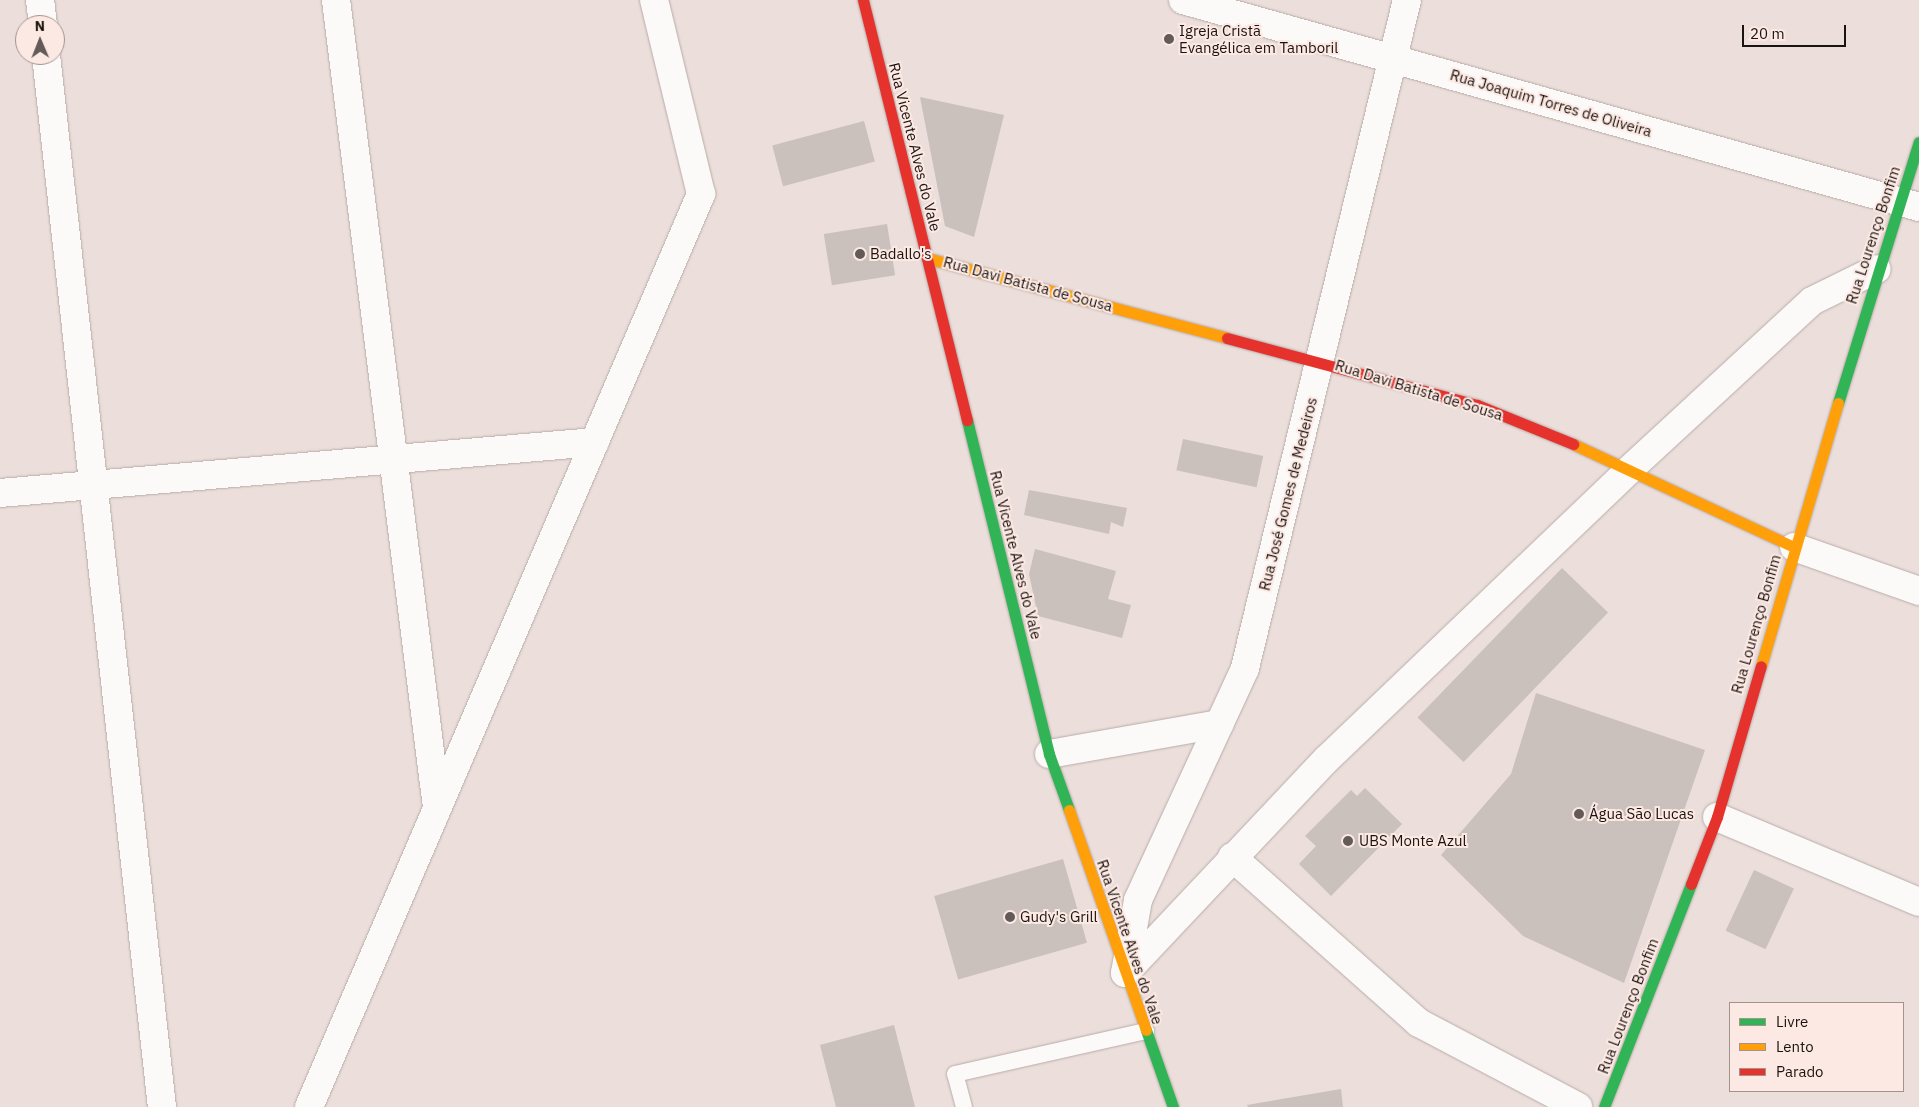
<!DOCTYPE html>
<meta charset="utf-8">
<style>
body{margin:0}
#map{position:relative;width:1919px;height:1107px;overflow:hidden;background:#ecdeda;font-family:"IBM Plex Sans",sans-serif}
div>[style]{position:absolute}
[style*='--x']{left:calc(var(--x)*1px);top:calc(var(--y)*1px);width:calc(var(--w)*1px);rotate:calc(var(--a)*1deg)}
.building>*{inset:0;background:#cac0bc;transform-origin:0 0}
.roads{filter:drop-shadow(0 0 1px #b7aca9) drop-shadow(0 0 1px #b7aca9)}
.lane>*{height:16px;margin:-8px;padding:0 8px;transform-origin:8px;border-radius:8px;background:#fcfaf9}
.street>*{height:28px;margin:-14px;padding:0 14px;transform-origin:14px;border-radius:14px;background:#fcfaf9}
.fast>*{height:11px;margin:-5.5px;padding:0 5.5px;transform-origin:5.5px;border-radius:5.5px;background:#30b455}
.slow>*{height:11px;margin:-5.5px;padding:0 5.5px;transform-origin:5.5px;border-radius:5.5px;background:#ff9f0a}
.jam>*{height:11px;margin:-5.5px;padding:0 5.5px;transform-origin:5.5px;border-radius:5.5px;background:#e5322d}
.dots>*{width:14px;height:14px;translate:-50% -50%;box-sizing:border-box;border:2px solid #fce9e3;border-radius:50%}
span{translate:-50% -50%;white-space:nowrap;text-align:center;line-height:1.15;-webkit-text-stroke:4px #fce9e3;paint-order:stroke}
.poi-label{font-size:15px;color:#1b1310}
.left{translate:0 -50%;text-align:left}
.street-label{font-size:15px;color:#1b1310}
.legend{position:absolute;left:1729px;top:1002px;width:175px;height:90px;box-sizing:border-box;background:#fce9e3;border:1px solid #a2938f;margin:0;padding:6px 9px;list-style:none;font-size:15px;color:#1b1310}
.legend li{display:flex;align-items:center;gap:10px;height:25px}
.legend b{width:25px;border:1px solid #a2938f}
.north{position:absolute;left:15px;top:15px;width:50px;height:50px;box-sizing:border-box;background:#fce9e3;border:1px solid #a2938f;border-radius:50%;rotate:359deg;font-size:14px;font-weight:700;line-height:20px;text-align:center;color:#1b1310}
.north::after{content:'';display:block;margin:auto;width:18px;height:22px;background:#645a57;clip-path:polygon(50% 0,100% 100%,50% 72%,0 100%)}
.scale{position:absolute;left:1742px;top:25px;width:104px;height:22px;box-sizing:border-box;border:2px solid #1b1310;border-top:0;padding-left:6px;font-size:15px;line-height:18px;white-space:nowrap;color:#1b1310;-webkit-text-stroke:4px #fce9e3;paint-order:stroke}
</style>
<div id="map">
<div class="building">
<i style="clip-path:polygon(920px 97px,1004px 115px,974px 237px,945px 226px)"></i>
<i style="left:864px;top:121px;width:42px;height:95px;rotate:75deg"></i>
<i style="left:887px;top:224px;width:52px;height:64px;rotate:81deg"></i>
<i style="left:1183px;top:439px;width:82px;height:32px;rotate:12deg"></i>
<i style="clip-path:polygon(1029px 490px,1127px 508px,1123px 527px,1111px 522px,1109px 534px,1024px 515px)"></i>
<i style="clip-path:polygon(1035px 549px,1116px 571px,1108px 599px,1131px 605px,1122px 638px,1038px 616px,1029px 574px)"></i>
<i style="left:1562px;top:568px;width:64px;height:208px;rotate:44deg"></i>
<i style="clip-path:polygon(1536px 693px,1705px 750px,1624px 983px,1523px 936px,1441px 855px,1511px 774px)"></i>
<i style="clip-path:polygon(1365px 788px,1402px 824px,1331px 896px,1299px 864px,1316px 846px,1305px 836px,1351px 790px,1357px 796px)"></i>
<i style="left:1063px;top:859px;width:87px;height:134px;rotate:74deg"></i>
<i style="left:1754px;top:870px;width:44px;height:67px;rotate:25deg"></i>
<i style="clip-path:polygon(894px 1025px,915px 1107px,836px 1107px,820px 1045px)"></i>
<i style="clip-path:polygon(1341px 1089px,1343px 1107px,1248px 1107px,1247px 1105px)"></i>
</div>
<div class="roads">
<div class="lane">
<i style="--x:964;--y:1107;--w:34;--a:-105"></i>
<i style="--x:955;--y:1074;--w:196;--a:-12.7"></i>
</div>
<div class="street">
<i style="--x:40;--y:0;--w:25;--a:83"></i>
<i style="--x:336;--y:0;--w:813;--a:82.87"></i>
<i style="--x:1183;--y:0;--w:765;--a:15.71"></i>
<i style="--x:46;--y:55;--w:1058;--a:83.71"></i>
<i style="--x:0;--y:493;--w:597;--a:-4.9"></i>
<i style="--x:1794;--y:547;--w:133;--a:19.4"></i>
<i style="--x:1049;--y:754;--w:173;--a:-10"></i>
<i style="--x:1717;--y:817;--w:219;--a:22.8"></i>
<i style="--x:1232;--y:857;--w:250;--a:41.6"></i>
<i style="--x:1419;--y:1023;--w:180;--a:27.8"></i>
<i style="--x:1125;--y:973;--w:294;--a:-46.7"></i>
<i style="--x:1327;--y:759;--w:421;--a:-43.7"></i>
<i style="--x:1631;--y:468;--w:246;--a:-42.7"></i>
<i style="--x:1812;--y:301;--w:72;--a:-26.2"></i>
<i style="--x:1125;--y:973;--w:74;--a:-79.9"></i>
<i style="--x:1138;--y:900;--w:255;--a:-65.2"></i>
<i style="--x:1245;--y:668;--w:687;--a:-76.37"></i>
<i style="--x:309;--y:1107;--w:994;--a:-66.76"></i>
<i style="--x:701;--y:194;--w:200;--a:-103.6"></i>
</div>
<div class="fast">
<i style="--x:1838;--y:403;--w:273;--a:-72.8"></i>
<i style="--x:967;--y:420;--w:344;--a:76.2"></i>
<i style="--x:1049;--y:754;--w:59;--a:70.3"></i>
<i style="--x:1146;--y:1030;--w:82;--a:70.7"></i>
<i style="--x:1604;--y:1107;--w:239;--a:-68.7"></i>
</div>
<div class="slow">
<i style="--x:927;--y:258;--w:310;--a:14.9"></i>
<i style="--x:1573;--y:444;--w:244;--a:25"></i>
<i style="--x:1761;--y:666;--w:274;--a:-73.7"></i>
<i style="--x:1069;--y:810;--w:233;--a:70.7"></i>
</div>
<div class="jam">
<i style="--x:863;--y:0;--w:433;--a:76.1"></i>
<i style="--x:1227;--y:338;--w:259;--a:15"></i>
<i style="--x:1477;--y:405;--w:104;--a:22.1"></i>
<i style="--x:1691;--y:884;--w:72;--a:-68.8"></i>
<i style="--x:1717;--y:817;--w:157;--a:-73.8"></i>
</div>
</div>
<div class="dots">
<i style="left:1169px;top:39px;background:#645a57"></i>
<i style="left:860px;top:254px;background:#645a57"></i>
<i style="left:1579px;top:814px;background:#645a57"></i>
<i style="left:1348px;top:841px;background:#645a57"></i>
<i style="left:1010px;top:917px;background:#645a57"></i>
</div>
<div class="poi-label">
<span class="left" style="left:1179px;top:39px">Igreja Cristã<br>Evangélica em Tamboril</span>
<span class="left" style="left:870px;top:254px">Badallo's</span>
<span class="left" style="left:1589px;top:814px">Água São Lucas</span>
<span class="left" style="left:1359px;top:841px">UBS Monte Azul</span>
<span class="left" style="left:1020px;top:917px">Gudy's Grill</span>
</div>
<div class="street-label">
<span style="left:1551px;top:103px;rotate:16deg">Rua Joaquim Torres de Oliveira</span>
<span style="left:915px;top:147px;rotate:76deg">Rua Vicente Alves do Vale</span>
<span style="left:1873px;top:235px;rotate:-72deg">Rua Lourenço Bonfim</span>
<span style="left:1028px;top:284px;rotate:15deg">Rua Davi Batista de Sousa</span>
<span style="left:1419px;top:390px;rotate:17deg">Rua Davi Batista de Sousa</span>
<span style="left:1288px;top:494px;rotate:-76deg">Rua José Gomes de Medeiros</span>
<span style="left:1016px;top:555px;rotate:76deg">Rua Vicente Alves do Vale</span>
<span style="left:1756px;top:624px;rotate:-74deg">Rua Lourenço Bonfim</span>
<span style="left:1130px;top:942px;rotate:71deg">Rua Vicente Alves do Vale</span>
<span style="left:1628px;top:1006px;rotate:-69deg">Rua Lourenço Bonfim</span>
</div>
<ul class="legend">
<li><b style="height:6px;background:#30b455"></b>Livre</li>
<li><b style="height:6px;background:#ff9f0a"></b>Lento</li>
<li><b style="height:6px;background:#e5322d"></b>Parado</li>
</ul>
<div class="north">N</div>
<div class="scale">20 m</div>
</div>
